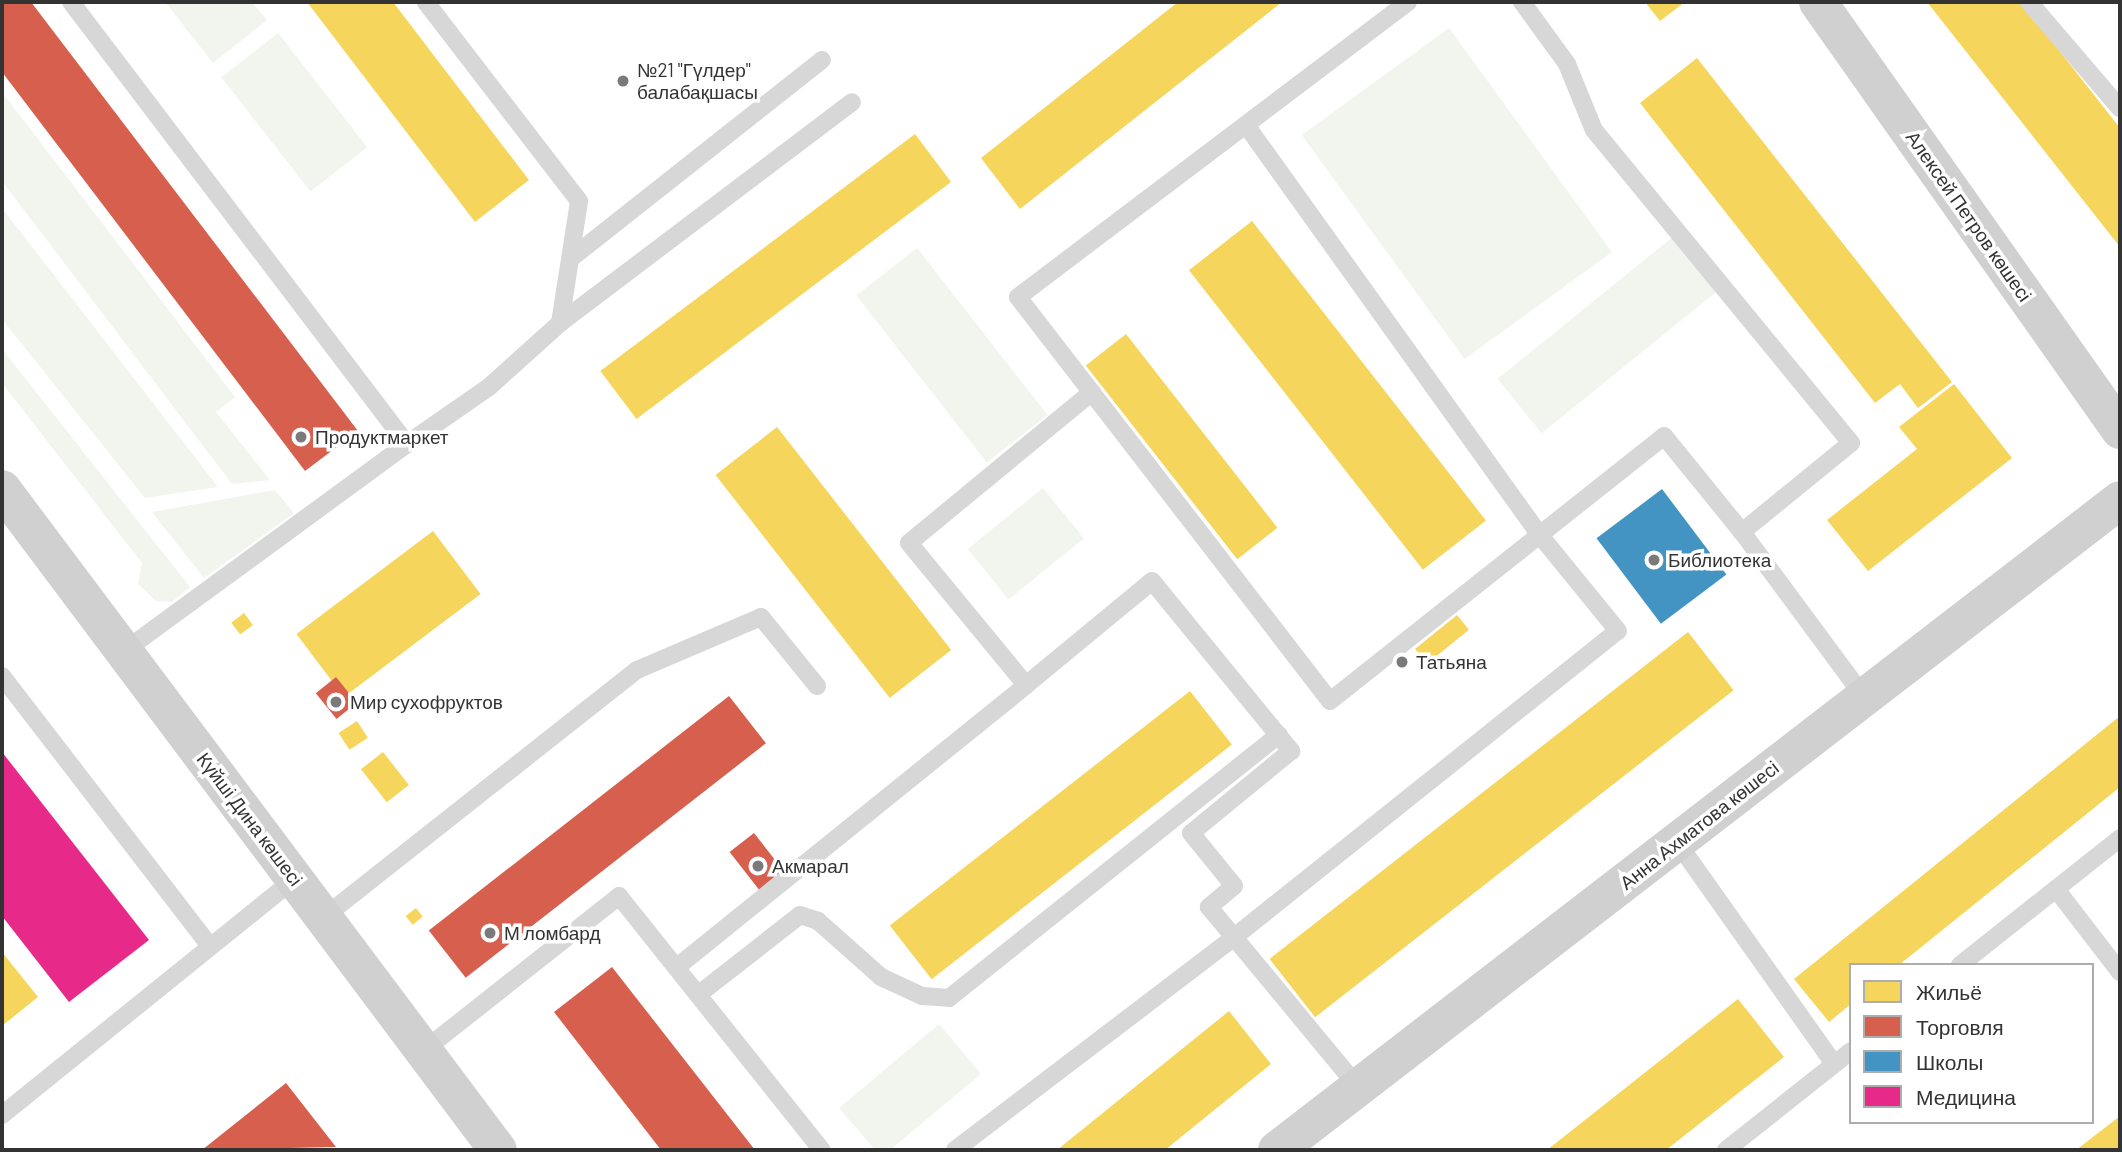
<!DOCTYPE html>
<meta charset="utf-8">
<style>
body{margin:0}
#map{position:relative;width:2122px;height:1152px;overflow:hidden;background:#fff;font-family:Barlow,sans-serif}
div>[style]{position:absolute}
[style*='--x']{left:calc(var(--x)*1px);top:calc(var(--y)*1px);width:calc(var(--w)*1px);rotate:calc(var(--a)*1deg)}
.green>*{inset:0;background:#f1f5ed;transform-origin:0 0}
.homes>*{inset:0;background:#f6d55c;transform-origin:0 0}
.shops>*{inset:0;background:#d6604d;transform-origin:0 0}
.schools>*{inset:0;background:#4393c3;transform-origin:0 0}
.health>*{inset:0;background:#e7298a}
.lane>*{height:18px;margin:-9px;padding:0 9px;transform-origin:9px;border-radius:9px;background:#d7d7d7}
.secondary>*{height:38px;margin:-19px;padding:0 19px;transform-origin:19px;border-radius:19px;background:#d0d0d0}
.dots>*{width:19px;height:19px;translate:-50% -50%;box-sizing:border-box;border:4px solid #fff;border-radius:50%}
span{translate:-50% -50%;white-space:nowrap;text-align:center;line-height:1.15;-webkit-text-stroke:7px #fff;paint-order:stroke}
.poi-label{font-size:19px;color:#333}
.left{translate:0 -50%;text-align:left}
.street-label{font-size:19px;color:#333}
.frame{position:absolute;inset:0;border:4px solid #333;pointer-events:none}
.legend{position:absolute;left:1849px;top:963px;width:245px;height:161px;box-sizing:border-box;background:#fff;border:2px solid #adadad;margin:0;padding:9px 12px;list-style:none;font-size:21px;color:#333}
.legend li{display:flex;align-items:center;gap:14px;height:35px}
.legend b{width:35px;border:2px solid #adadad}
</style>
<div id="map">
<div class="green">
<i style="clip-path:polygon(165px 2px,252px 2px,267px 20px,213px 63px)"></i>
<i style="left:1449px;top:28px;width:277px;height:182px;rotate:54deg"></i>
<i style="left:278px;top:33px;width:145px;height:72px;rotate:52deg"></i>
<i style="clip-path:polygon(2px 92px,235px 397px,216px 412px,270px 480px,232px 484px,2px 181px)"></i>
<i style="clip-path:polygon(2px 208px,218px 487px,145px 498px,2px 319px)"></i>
<i style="left:1674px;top:236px;width:70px;height:227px;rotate:51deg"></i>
<i style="left:917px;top:248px;width:212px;height:77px;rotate:52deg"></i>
<i style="clip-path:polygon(2px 349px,190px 587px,172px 602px,156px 601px,138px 584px,142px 563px,2px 383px)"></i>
<i style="left:1043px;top:488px;width:65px;height:97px;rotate:51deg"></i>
<i style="clip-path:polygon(275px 490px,294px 513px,204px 578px,152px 512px)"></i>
<i style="clip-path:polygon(939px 1024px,981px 1074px,890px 1150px,875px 1150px,839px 1108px)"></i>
</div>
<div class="homes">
<i style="clip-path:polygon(307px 2px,393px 2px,529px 180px,475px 222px)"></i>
<i style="clip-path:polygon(1178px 2px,1282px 2px,1020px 209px,981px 158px)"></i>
<i style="clip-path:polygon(1645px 2px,1685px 2px,1660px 21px)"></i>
<i style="clip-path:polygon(1927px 2px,2021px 2px,2120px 128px,2120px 247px)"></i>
<i style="clip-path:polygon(1697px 58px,1952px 382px,1918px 408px,1900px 384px,1875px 403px,1640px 103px)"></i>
<i style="left:915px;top:134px;width:60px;height:394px;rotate:53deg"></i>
<i style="left:1252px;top:221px;width:380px;height:80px;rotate:52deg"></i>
<i style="left:1126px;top:334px;width:246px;height:51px;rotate:52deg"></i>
<i style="clip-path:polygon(1954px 384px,2012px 458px,1868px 571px,1827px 520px,1917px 449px,1899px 427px)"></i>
<i style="left:777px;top:427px;width:283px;height:78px;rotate:52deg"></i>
<i style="left:433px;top:531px;width:79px;height:171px;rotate:53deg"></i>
<i style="left:244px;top:613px;width:15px;height:16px;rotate:53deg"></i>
<i style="left:1457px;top:615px;width:19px;height:54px;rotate:51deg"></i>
<i style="left:1688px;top:632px;width:74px;height:531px;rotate:52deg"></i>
<i style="left:1190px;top:691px;width:68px;height:381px;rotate:52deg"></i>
<i style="clip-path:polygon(2120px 716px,2120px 787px,1899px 965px,1851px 965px,1851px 1004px,1829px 1022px,1794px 979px)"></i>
<i style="left:357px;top:721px;width:20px;height:22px;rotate:57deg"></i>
<i style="left:383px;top:752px;width:42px;height:28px;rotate:52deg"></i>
<i style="left:416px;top:908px;width:11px;height:13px;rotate:52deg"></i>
<i style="clip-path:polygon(2px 952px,38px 997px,2px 1026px)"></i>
<i style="clip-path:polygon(1738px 999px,1784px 1057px,1666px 1150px,1547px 1150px)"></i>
<i style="clip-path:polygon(1229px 1011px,1271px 1064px,1165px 1150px,1057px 1150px)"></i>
<i style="clip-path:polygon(2120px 1116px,2120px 1150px,2076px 1150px)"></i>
</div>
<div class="shops">
<i style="clip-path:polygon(2px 2px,31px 2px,358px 431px,305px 471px,2px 72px)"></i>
<i style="left:336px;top:677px;width:33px;height:26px;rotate:51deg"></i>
<i style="left:729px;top:696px;width:60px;height:381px;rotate:52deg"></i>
<i style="left:754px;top:833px;width:53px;height:31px;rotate:52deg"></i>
<i style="clip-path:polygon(612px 967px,755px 1150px,661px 1150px,554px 1012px)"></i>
<i style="clip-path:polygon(286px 1083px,336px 1147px,202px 1150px)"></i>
</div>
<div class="schools">
<i style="left:1662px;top:489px;width:107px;height:82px;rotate:53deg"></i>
</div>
<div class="health">
<i style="clip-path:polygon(2px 752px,149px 940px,69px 1002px,2px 916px)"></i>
</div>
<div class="lane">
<i style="--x:71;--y:2;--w:555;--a:52.76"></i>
<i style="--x:407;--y:444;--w:351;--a:143.8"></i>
<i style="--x:1408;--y:2;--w:489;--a:142.9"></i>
<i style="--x:1018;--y:297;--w:510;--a:52.32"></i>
<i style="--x:1330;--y:701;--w:426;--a:-38.4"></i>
<i style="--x:1664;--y:436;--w:124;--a:50.9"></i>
<i style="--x:1522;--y:2;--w:77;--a:54"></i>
<i style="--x:1567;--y:64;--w:71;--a:67.8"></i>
<i style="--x:1594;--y:130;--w:405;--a:50.6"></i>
<i style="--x:1851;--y:443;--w:141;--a:140.8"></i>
<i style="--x:1742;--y:532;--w:205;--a:53.5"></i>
<i style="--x:2029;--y:2;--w:140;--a:49.4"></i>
<i style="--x:570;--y:259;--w:321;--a:-38.3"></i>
<i style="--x:560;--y:323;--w:366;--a:-37.1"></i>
<i style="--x:1092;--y:392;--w:237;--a:140.5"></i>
<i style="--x:909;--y:543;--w:184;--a:50.5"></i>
<i style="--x:1026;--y:685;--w:163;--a:-39.5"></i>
<i style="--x:1152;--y:581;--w:220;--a:50.7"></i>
<i style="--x:1291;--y:751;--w:129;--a:140.6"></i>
<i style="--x:1191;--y:833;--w:68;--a:50.9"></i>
<i style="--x:1234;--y:886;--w:33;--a:140"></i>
<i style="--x:1209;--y:907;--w:234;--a:50.4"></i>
<i style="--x:407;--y:444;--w:100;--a:-34.8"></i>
<i style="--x:489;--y:387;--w:96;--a:-42"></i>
<i style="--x:560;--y:323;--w:123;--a:-81.1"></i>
<i style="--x:579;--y:201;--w:251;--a:-127.6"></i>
<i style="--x:2;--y:676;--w:341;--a:52.4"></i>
<i style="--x:1677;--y:842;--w:272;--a:54.7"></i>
<i style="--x:2056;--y:889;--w:105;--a:52.4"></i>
<i style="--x:324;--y:917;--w:399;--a:-38.3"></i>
<i style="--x:637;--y:670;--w:135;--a:-23.1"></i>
<i style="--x:761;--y:617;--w:89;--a:50.9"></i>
<i style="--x:1960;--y:965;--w:204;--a:-38.4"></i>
<i style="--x:677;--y:967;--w:449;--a:-38.9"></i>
<i style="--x:699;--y:994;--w:128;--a:-38"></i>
<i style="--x:800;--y:915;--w:19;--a:18"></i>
<i style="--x:818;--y:921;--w:84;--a:41.6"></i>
<i style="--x:881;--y:977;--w:45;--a:24.9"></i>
<i style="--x:922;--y:996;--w:27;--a:4"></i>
<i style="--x:949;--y:998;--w:422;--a:-38.6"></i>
<i style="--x:423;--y:1051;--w:250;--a:-38.3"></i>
<i style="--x:619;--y:896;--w:325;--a:51.4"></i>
<i style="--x:2;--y:1115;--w:375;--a:-38.9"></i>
<i style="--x:955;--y:1150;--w:350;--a:-37.3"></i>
<i style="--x:1233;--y:938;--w:492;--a:-38.6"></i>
<i style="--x:1618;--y:631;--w:125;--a:-129.2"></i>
<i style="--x:1539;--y:534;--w:503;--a:-125.62"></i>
<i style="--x:1726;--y:1150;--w:159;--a:-38.4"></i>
</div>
<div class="secondary">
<i style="--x:1818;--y:2;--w:524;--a:54.79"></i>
<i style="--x:2;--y:489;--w:826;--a:53.12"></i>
<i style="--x:1277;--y:1150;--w:1064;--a:-37.63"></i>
</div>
<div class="dots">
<i style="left:623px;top:81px;background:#7a7a7a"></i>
<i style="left:301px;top:437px;background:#7a7a7a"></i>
<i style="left:1654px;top:560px;background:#7a7a7a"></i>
<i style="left:1402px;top:662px;background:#7a7a7a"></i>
<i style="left:336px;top:702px;background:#7a7a7a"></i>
<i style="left:758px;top:866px;background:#7a7a7a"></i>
<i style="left:490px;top:933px;background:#7a7a7a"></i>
</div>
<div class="poi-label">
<span class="left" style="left:637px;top:81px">№21 "Гүлдер"<br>балабақшасы</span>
<span class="left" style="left:315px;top:437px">Продуктмаркет</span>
<span class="left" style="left:1668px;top:560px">Библиотека</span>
<span class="left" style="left:1416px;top:662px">Татьяна</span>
<span class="left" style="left:350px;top:702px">Мир сухофруктов</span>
<span class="left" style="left:772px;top:866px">Акмарал</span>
<span class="left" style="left:504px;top:933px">М ломбард</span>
</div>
<div class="street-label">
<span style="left:1969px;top:216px;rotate:55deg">Алексей Петров көшесі</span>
<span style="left:250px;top:819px;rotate:53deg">Күйші Дина көшесі</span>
<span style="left:1699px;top:825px;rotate:-38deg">Анна Ахматова көшесі</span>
</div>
<div class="frame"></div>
<ul class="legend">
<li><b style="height:19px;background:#f6d55c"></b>Жильё</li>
<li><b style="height:19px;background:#d6604d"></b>Торговля</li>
<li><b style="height:19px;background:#4393c3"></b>Школы</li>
<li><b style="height:19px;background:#e7298a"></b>Медицина</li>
</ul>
</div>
